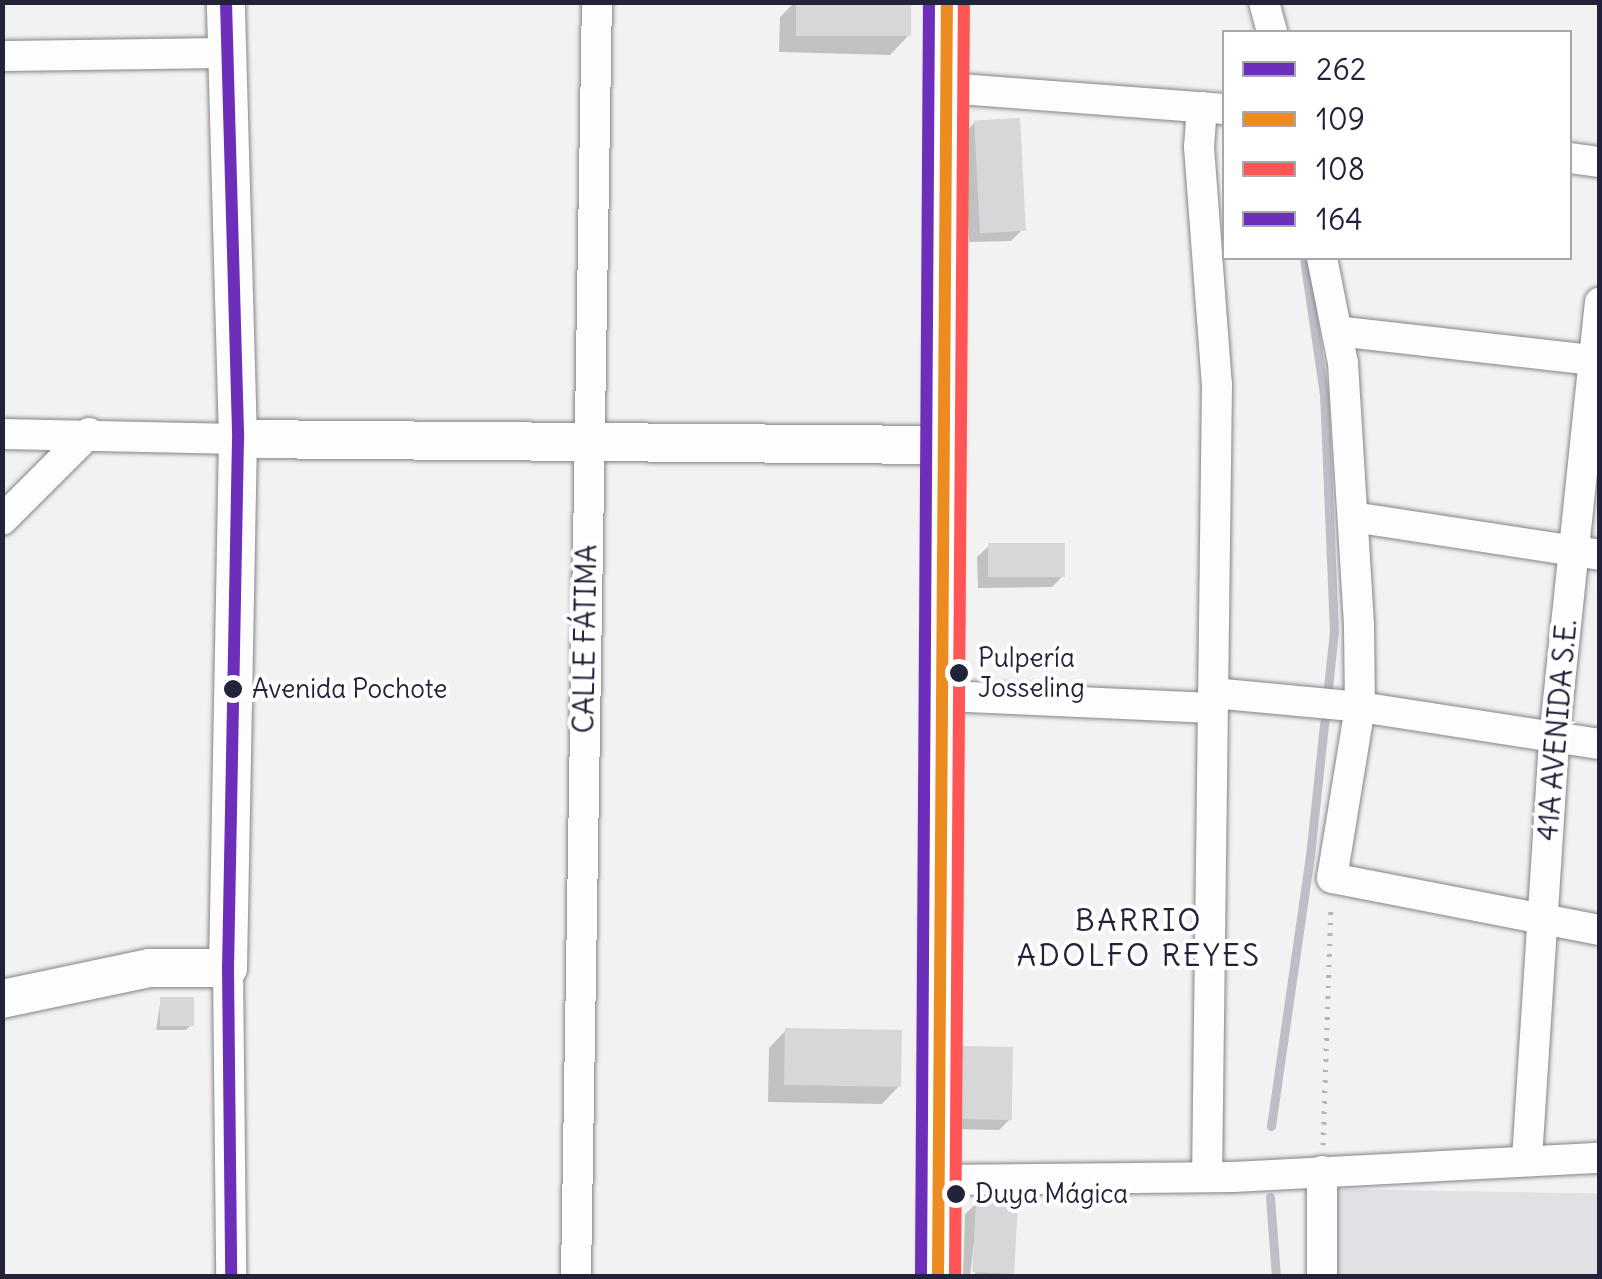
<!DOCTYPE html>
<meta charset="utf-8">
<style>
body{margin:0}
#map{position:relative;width:1602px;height:1279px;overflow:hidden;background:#f2f2f3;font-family:Delius,sans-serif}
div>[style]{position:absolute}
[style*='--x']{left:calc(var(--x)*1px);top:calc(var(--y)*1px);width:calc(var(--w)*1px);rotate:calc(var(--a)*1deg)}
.built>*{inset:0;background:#e1e1e5;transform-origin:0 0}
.shadow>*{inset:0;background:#0003}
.stream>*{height:9px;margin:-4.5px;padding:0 4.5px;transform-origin:4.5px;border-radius:4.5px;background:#bebec6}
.building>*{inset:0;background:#d7d7d9;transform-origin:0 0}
.path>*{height:5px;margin-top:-2.5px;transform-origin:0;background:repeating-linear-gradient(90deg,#b5b5b8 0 2.5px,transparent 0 10.5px)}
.roads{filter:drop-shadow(0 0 2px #848489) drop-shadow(0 0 2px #848489)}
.minor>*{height:30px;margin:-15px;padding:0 15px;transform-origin:15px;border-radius:15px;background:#fdfdfd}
.tertiary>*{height:38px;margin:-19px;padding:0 19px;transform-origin:19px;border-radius:19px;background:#fdfdfd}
.bus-1>*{height:12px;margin:-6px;padding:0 6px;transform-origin:6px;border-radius:6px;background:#6d2fba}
.bus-2>*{height:12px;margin:-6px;padding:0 6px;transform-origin:6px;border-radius:6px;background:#ec8c20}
.bus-3>*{height:12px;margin:-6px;padding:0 6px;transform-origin:6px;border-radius:6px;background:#f55}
.bus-4>*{height:12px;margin:-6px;padding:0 6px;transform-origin:6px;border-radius:6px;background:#6d2fba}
.dots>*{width:28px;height:28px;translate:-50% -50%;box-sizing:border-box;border:5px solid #fff;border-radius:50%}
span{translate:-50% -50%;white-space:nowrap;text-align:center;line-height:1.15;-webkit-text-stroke:8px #fff;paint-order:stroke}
.bus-label{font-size:26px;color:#22223b}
.left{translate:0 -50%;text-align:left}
.street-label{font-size:28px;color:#22223b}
.neighbourhood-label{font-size:30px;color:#22223b;letter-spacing:2.5px}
.frame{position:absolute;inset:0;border:5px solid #22223b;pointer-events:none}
.legend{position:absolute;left:1222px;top:30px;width:350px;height:230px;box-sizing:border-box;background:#fff;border:2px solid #a7a7b1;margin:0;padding:12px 18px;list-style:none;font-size:30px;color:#22223b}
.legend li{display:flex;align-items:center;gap:20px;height:50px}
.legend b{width:50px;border:2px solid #a7a7b1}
</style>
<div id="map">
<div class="built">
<i style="left:1335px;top:1189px;width:264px;height:87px;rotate:1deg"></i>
</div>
<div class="shadow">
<i style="clip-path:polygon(795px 2px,908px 3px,907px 37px,890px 55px,779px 52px,780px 17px)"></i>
<i style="clip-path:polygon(975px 122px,1022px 230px,1011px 241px,969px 242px,964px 134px)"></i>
<i style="clip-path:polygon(989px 546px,1063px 576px,1052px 587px,978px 588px,977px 557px)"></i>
<i style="clip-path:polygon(161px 999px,191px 1025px,186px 1030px,156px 1030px)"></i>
<i style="clip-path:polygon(786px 1030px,899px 1086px,882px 1104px,768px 1102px,769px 1048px)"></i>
<i style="clip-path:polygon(962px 1049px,1011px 1118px,999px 1130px,950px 1129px,950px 1060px)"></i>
<i style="clip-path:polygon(977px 1203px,1013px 1273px,1009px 1276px,975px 1276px,978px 1211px,970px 1276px,963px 1276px,965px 1214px)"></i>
</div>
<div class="stream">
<i style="--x:1271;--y:1126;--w:273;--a:-81.8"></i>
<i style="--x:1310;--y:856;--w:225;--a:-83.9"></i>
<i style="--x:1334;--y:632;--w:238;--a:-92.4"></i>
<i style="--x:1324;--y:394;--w:137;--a:-98.4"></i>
<i style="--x:1270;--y:1197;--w:79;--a:85.7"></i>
</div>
<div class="building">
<i style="left:796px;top:2px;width:115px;height:34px"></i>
<i style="left:1020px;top:118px;width:113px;height:46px;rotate:87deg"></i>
<i style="left:988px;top:543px;width:77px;height:34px"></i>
<i style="left:160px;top:997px;width:34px;height:29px"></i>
<i style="left:785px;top:1028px;width:117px;height:57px;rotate:1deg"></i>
<i style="left:961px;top:1046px;width:52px;height:73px;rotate:1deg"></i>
<i style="left:976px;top:1200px;width:42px;height:72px;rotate:3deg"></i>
</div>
<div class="path">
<i style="--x:1323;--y:1145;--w:239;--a:-88.1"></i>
</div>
<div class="roads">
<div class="minor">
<i style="--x:1264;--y:2;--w:31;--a:75"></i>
<i style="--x:2;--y:56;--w:225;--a:-0.8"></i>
<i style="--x:946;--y:88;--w:279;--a:4.3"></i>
<i style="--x:1202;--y:107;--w:40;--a:94.3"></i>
<i style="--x:1199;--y:147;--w:238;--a:85.7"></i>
<i style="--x:1217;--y:384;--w:792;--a:90.72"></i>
<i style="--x:1570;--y:158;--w:30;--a:8"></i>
<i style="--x:1322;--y:258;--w:107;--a:78.7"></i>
<i style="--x:1343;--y:363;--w:264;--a:86.5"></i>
<i style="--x:1359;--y:627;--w:80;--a:89.3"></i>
<i style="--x:1360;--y:707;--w:173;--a:99.3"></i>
<i style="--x:1332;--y:878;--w:273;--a:11"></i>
<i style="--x:1337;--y:331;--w:265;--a:6.5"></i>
<i style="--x:2;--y:434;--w:236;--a:1.2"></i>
<i style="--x:1353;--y:517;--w:250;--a:8.7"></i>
<i style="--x:2;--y:520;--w:123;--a:-45"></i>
<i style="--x:1213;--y:693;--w:148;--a:5.4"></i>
<i style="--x:1360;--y:707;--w:243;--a:8.8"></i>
<i style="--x:946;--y:696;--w:266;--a:2.6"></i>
<i style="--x:228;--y:968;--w:308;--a:89.4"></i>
<i style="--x:1527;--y:1159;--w:421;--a:-86.3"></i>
<i style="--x:1554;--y:739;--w:439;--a:-84"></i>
<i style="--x:938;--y:1180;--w:295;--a:-0.6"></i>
<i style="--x:1233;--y:1177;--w:367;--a:-3"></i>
<i style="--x:576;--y:1276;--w:1274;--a:-89.06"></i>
<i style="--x:1322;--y:1276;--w:105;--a:-90"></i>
</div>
<div class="tertiary">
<i style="--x:238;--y:439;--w:707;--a:0.49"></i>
<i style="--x:2;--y:999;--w:150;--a:-11.9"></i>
<i style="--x:149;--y:968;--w:79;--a:0"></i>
<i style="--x:228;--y:968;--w:529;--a:-88.92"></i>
<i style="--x:238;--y:439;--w:437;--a:-91.6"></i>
<i style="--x:938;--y:1276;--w:1274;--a:-89.6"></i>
</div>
</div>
<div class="bus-1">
<i style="--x:226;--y:2;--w:437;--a:88.4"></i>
<i style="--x:238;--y:439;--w:529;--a:91.08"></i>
<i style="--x:228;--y:968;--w:308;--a:89.4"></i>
</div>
<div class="bus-2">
<i style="--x:938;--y:1276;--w:1274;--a:-89.6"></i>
</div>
<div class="bus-3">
<i style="--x:955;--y:1276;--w:1274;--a:-89.6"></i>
</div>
<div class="bus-4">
<i style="--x:921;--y:1276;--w:1274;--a:-89.64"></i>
</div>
<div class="dots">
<i style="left:959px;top:673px;background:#22223b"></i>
<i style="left:233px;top:689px;background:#22223b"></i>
<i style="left:956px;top:1194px;background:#22223b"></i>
</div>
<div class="bus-label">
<span class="left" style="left:978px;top:673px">Pulpería<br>Josseling</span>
<span class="left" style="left:252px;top:689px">Avenida Pochote</span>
<span class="left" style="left:975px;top:1194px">Duya Mágica</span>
</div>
<div class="street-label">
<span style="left:585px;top:639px;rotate:-89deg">CALLE FÁTIMA</span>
<span style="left:1557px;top:730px;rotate:-85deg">41A AVENIDA S.E.</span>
</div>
<div class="neighbourhood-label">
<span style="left:1139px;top:937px">BARRIO<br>ADOLFO REYES</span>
</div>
<div class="frame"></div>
<ul class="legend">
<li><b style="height:12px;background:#6d2fba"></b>262</li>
<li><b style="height:12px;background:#ec8c20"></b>109</li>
<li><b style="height:12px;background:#f55"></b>108</li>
<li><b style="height:12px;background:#6d2fba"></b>164</li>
</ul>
</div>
